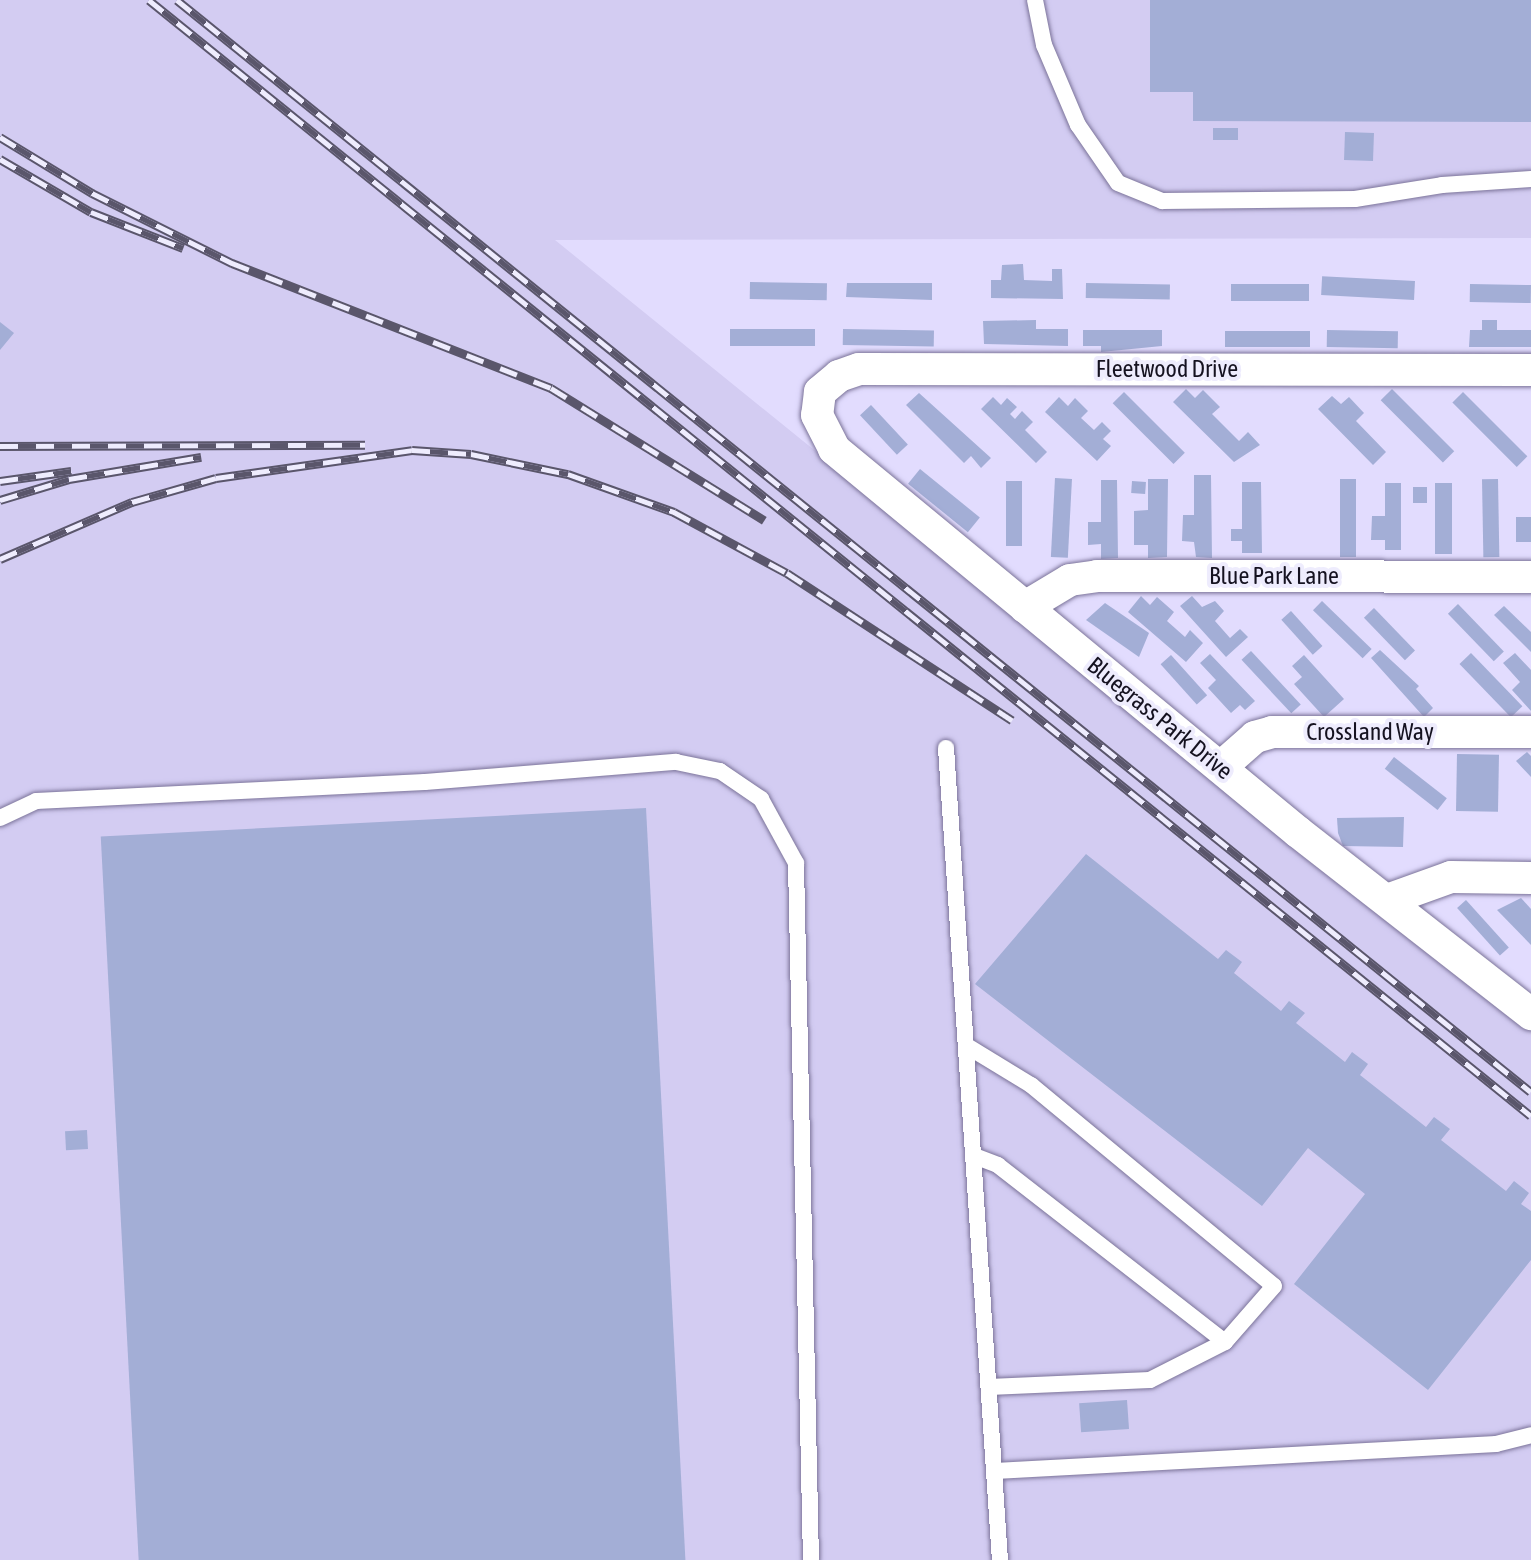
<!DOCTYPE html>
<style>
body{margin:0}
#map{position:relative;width:1531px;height:1560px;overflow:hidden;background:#e2dcfe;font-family:"Asap Condensed",sans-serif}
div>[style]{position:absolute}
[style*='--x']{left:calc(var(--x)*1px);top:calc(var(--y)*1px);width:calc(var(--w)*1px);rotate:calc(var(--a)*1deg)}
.built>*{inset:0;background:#d3ccf2}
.building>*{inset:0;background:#a3aed6;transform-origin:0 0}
.roads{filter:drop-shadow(0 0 2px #7b7399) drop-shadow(0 0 2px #7b7399)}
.lane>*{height:16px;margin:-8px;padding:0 8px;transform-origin:8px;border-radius:8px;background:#fff}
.street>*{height:32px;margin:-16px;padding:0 16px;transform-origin:16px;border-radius:16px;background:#fff}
.rail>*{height:9px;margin-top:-4.5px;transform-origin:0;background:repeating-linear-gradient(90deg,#eeecfd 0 18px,#5a566b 0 36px);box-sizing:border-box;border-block:2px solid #5a566b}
span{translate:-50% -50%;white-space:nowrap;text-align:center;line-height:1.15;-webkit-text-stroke:8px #eeecfd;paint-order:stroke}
.street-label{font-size:24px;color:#151220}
</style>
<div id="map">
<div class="built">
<i style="clip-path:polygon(0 0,1531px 0,1531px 238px,555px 240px,1531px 1031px,1531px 1560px,0 1560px)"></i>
</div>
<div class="building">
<i style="clip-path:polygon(1150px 0,1531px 0,1531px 122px,1193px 121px,1193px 92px,1150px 92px)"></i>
<i style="left:1213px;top:128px;width:25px;height:12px"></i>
<i style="left:1345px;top:132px;width:29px;height:28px;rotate:2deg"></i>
<i style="clip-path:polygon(1023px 264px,1024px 280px,1052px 281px,1052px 269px,1062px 269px,1063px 299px,991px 298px,991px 280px,1001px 280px,1002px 265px)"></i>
<i style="left:1415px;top:281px;width:19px;height:93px;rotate:93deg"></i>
<i style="left:750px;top:282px;width:77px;height:17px;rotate:1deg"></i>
<i style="clip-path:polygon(847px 283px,932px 283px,932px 300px,846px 297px)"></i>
<i style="left:1086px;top:283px;width:84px;height:15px;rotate:1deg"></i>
<i style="left:1231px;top:284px;width:78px;height:17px"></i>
<i style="left:1470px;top:284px;width:61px;height:18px;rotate:1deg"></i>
<i style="clip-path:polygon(1036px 320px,1036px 329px,1068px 329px,1068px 346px,984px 344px,983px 321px)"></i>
<i style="clip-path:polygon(1482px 320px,1497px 320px,1497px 330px,1531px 330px,1531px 347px,1469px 347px,1470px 330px,1482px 330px)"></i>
<i style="clip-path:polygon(0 322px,14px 333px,0 350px)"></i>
<i style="left:730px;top:329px;width:85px;height:17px"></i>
<i style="left:843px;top:329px;width:91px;height:16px;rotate:1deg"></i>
<i style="clip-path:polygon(1083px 330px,1162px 330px,1162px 346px,1101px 352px,1101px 346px,1083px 346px)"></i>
<i style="left:1327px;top:330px;width:71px;height:17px;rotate:1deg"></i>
<i style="left:1225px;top:331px;width:85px;height:16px"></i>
<i style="clip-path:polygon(1186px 389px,1195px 398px,1203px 390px,1220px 407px,1212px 414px,1239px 441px,1248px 432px,1260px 445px,1234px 462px,1173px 402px)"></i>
<i style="left:1392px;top:389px;width:88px;height:16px;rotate:45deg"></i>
<i style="left:1124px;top:392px;width:86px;height:16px;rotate:45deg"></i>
<i style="left:1463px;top:392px;width:91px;height:15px;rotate:45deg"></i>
<i style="clip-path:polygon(919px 393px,991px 458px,981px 468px,971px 456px,964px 463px,906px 405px)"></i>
<i style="clip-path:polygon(1332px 396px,1341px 404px,1349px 397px,1364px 413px,1356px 421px,1386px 452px,1373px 465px,1318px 409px)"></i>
<i style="clip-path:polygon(993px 397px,1001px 405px,1007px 398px,1017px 407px,1010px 414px,1015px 419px,1022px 411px,1033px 422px,1025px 430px,1047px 452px,1036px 463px,981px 409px)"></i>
<i style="clip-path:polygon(1059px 397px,1068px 406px,1075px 398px,1088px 411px,1081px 418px,1094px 430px,1102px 422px,1111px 431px,1103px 439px,1111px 446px,1097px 461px,1045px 412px)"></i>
<i style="left:871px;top:405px;width:54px;height:15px;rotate:47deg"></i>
<i style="left:920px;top:469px;width:77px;height:19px;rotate:39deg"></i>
<i style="clip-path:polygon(1194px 475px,1211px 475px,1212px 558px,1196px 557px,1194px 542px,1182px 541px,1183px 515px,1194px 515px)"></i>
<i style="left:1055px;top:478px;width:17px;height:79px;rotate:3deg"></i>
<i style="clip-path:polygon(1148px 479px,1168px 479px,1167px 557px,1148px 558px,1148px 545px,1134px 545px,1134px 511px,1148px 510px)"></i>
<i style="left:1340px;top:479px;width:16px;height:78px"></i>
<i style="left:1498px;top:479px;width:78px;height:16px;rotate:89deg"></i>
<i style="clip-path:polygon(1101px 480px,1117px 480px,1118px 558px,1101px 559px,1101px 544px,1088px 545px,1088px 522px,1101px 522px)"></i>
<i style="left:1006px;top:481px;width:16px;height:65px"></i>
<i style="left:1132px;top:481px;width:14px;height:12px;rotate:4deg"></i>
<i style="clip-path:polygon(1242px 482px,1261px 482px,1262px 553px,1242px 553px,1242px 541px,1231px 541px,1231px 529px,1242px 529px)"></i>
<i style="clip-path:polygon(1385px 483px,1401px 483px,1401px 550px,1385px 550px,1385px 540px,1371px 540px,1372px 516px,1385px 516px)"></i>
<i style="left:1435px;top:483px;width:17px;height:71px"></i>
<i style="left:1413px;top:487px;width:14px;height:16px"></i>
<i style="left:1516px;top:517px;width:15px;height:25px"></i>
<i style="clip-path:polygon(1141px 596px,1150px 605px,1157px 597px,1174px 612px,1167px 621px,1185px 637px,1190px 630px,1203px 643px,1186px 662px,1128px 612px)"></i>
<i style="clip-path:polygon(1192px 596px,1202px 607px,1215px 601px,1224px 611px,1215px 621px,1230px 638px,1240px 629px,1248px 637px,1226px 657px,1180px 606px)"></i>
<i style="left:1322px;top:601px;width:69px;height:13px;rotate:44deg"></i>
<i style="clip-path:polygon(1105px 603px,1149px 633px,1139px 657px,1086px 620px)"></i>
<i style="left:1458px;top:604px;width:66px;height:14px;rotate:46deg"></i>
<i style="clip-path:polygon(1504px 606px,1531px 632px,1531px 652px,1494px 615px)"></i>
<i style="left:1374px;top:608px;width:59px;height:14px;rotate:46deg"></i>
<i style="left:1291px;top:611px;width:47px;height:13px;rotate:48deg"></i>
<i style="clip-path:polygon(1380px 650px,1419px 686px,1416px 689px,1433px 708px,1424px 717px,1371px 658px)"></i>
<i style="left:1251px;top:651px;width:73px;height:13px;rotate:47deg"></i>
<i style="left:1471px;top:653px;width:74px;height:16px;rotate:46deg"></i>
<i style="clip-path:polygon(1515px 653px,1531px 670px,1531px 711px,1512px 690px,1520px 682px,1503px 663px)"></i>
<i style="clip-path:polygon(1210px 654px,1255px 701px,1245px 710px,1240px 705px,1231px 713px,1208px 688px,1216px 680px,1200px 663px)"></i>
<i style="left:1171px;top:655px;width:54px;height:14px;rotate:48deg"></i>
<i style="clip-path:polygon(1304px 655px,1344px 699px,1324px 717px,1294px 684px,1302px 677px,1292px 666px)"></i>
<i style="clip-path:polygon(1527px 752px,1531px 756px,1531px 777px,1516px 761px)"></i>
<i style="left:1457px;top:754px;width:42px;height:57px;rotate:1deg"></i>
<i style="left:1394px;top:757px;width:67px;height:15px;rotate:38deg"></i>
<i style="left:646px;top:808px;width:753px;height:546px;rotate:87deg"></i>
<i style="clip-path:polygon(1404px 817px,1403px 847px,1343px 846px,1338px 833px,1337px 818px)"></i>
<i style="clip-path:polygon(1086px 854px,1218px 959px,1226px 950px,1242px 962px,1234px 973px,1281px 1011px,1289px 1001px,1305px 1013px,1296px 1023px,1345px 1062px,1352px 1052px,1368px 1064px,1360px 1075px,1426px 1127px,1434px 1117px,1450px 1129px,1441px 1140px,1506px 1191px,1514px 1181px,1529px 1193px,1521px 1204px,1531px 1211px,1531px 1260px,1428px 1390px,1294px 1284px,1365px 1194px,1308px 1148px,1262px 1206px,975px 984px)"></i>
<i style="clip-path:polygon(1521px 898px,1531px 909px,1531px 945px,1497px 910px)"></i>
<i style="left:1466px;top:900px;width:64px;height:12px;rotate:48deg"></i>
<i style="left:87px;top:1130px;width:19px;height:22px;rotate:87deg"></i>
<i style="left:1127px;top:1400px;width:29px;height:48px;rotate:86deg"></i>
</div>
<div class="roads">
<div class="lane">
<i style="--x:1035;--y:0;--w:46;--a:78.7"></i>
<i style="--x:1044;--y:45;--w:87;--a:67"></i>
<i style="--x:1078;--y:125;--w:70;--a:55.4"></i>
<i style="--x:1118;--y:183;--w:48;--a:22.2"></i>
<i style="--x:1162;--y:201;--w:193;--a:-0.6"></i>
<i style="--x:1355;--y:199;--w:88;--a:-9.1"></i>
<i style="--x:1442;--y:185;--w:89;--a:-3.9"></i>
<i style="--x:946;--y:748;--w:814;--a:86.2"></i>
<i style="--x:0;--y:818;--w:40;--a:-25"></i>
<i style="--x:36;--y:801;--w:389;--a:-2.8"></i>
<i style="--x:425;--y:782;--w:252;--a:-4.6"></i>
<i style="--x:676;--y:762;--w:45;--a:11.6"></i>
<i style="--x:720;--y:771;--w:50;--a:34.3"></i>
<i style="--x:761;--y:799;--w:73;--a:61.3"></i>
<i style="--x:796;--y:863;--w:697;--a:88.77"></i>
<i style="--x:967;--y:1046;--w:75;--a:31.4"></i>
<i style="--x:1031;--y:1085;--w:315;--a:39.6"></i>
<i style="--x:1274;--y:1286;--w:74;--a:131.2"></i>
<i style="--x:1225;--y:1342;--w:288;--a:-142.1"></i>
<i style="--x:998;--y:1165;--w:26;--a:-159"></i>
<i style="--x:989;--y:1387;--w:161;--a:-2.5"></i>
<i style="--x:1150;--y:1380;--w:84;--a:-26.9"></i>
<i style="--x:995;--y:1471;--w:502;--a:-3.08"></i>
<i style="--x:1496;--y:1444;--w:36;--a:-14"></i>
</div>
<div class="street">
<i style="--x:1531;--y:370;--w:672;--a:-179.91"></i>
<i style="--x:859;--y:369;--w:21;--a:161"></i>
<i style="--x:839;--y:376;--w:25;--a:140"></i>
<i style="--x:820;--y:392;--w:23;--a:97"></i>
<i style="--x:817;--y:415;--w:38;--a:63"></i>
<i style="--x:834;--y:449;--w:602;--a:39.54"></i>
<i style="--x:1298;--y:832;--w:296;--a:38"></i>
<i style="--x:1025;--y:607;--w:52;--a:-31"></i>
<i style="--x:1070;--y:580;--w:27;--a:-8"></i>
<i style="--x:1097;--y:576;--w:434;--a:0.1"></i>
<i style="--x:1221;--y:767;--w:45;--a:-41.4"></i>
<i style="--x:1255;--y:737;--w:18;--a:-16"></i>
<i style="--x:1272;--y:732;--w:259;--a:0"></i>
<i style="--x:1387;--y:900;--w:68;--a:-19.8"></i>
<i style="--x:1451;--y:877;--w:80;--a:0.7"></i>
</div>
</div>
<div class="rail">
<i style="--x:149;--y:0;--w:1776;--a:38.92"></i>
<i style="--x:177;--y:0;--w:1739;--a:38.89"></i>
<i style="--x:0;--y:137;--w:108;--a:31.3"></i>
<i style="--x:92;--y:193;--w:157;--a:26.6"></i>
<i style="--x:232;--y:263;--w:343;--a:21.4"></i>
<i style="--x:551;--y:388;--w:251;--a:31.8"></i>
<i style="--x:0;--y:159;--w:105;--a:30.2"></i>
<i style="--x:91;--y:212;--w:99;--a:21.4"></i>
<i style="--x:0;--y:446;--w:365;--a:-0.2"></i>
<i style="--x:0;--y:481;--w:72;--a:-8"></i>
<i style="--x:0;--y:500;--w:72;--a:-16.9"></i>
<i style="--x:69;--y:479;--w:134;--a:-9.5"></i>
<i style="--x:0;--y:559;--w:144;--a:-23.4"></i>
<i style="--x:132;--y:502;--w:87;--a:-15.9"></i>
<i style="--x:216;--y:478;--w:198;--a:-8.1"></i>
<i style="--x:412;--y:450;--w:59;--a:3.9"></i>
<i style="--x:471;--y:454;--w:99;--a:11.7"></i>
<i style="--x:568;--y:474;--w:113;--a:19.7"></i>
<i style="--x:674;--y:512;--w:128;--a:28.4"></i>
<i style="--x:787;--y:573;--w:269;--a:33.2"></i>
</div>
<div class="street-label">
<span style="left:1167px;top:369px">Fleetwood Drive</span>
<span style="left:1274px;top:576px">Blue Park Lane</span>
<span style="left:1160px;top:718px;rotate:39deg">Bluegrass Park Drive</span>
<span style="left:1370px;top:732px">Crossland Way</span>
</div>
</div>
